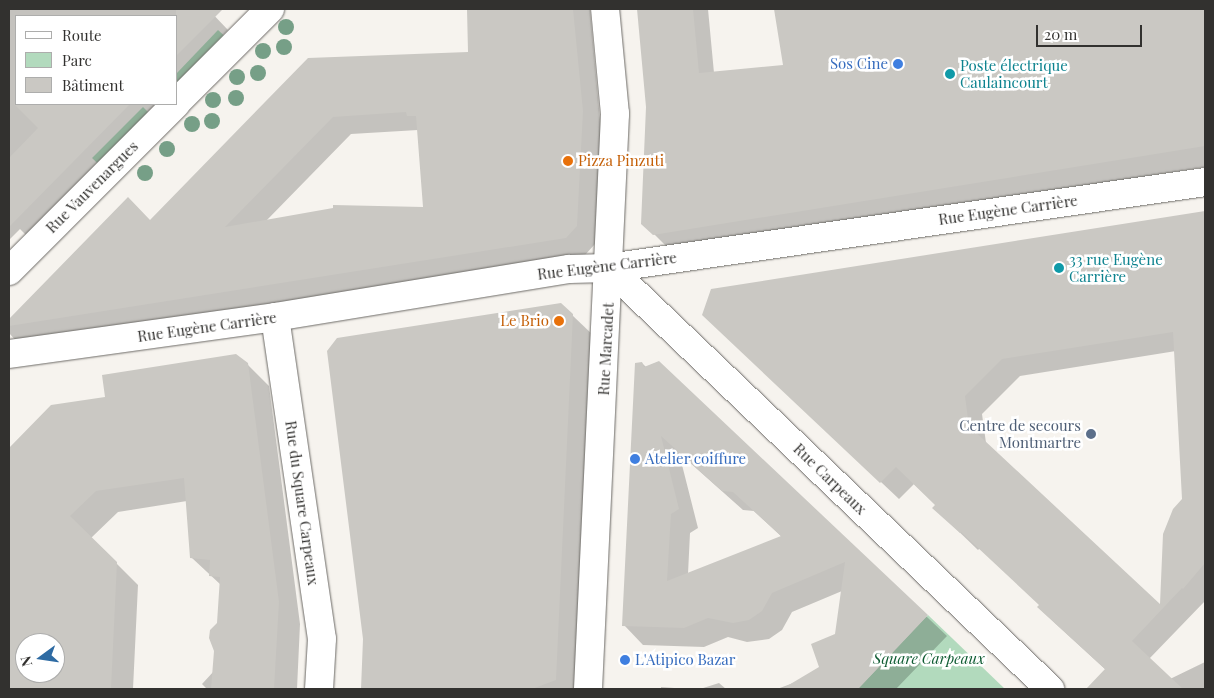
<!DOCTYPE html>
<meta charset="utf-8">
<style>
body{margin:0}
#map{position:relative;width:1214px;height:698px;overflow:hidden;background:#f6f3ee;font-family:"Playfair Display",serif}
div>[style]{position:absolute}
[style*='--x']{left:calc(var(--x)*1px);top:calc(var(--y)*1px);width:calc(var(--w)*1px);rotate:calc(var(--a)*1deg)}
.green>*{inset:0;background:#b2dabd;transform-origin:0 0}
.shadow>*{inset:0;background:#0003}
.building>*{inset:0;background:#cac8c3}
.roads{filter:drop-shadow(0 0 1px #6d6b67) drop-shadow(0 0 1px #6d6b67)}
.street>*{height:28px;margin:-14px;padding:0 14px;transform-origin:14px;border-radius:14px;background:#fff}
.trees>*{width:16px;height:16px;margin:-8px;border-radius:50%;background:#769f87}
.dots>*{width:14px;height:14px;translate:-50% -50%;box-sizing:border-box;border:2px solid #fff;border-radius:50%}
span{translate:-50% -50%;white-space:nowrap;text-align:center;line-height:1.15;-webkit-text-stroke:5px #fff;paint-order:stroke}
.shop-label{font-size:15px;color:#366cbe}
.right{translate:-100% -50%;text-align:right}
.left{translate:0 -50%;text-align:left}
.culture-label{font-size:15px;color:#0d838f}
.food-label{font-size:15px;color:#c56008}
.street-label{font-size:15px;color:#32312f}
.service-label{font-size:15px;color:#4e5e75}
.park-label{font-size:15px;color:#0e5b32;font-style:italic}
.frame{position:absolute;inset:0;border:10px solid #32312f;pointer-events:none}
.legend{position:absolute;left:15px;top:15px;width:162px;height:90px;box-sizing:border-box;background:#fff;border:1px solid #adadac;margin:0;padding:6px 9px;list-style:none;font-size:15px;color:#32312f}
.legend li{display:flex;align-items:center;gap:10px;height:25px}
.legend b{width:25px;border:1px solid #adadac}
.north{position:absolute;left:15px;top:633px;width:50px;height:50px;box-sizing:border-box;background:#fff;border:1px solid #adadac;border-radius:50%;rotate:256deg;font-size:14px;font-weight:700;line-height:20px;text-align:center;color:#32312f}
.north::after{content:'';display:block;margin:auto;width:18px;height:22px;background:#2e6ba3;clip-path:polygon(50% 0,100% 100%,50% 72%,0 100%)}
.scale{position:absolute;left:1036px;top:25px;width:106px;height:22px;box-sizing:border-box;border:2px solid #32312f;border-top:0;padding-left:6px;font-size:15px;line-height:18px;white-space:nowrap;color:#32312f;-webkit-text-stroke:4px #fff;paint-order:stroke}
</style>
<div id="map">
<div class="green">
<i style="clip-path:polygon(218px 30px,229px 40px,176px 94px,176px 74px)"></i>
<i style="left:143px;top:107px;width:16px;height:72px;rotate:45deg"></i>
<i style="clip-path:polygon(928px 615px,1005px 689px,858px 689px)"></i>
</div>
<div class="shadow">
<i style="clip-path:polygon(9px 9px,208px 9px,228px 30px,176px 83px,176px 16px,16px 16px,16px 104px,156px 104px,27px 236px,20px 229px,9px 240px)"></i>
<i style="clip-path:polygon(evenodd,468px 9px,590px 9px,601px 130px,595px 244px,585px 255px,20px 345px,9px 333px,9px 320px,128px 198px,150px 221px,309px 59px,470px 53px,468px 9px,418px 130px,424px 208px,266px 221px,351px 134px,418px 130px)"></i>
<i style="clip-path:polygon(639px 9px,708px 9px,714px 73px,784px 66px,775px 9px,1205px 9px,1205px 167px,672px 252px,643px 223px,647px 107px)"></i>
<i style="clip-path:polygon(evenodd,1205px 212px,1205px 601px,1149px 659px,1170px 679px,1205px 662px,1205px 689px,1100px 689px,1094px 683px,1106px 670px,1056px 624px,1038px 607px,1040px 605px,980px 548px,978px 550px,952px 525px,936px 505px,914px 484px,899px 499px,722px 332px,712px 290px,1205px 212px,1176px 351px,1183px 499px,1161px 607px,986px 443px,982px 414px,1020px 376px,1176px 351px)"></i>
<i style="clip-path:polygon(572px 315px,593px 335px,576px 689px,362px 689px,364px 639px)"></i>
<i style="clip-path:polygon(evenodd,658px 362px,947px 636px,896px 689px,777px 689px,796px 682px,820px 667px,836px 635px,842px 591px,792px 612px,782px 630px,769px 639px,747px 642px,728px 637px,704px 647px,643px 645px,624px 625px,642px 363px,646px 367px,658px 362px,679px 453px,743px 510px,754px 511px,782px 537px,688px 574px,690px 533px,698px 528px,679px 453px)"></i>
<i style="clip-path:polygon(evenodd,247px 364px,269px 386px,300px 624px,297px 689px,207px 689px,202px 684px,214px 671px,221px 585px,192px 558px,187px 501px,118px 512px,91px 538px,138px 585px,133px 689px,9px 689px,9px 450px,51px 407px,107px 398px,247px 364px,25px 643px,55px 643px,55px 673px,25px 673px,25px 643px)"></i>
<i style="clip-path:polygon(719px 683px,726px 689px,700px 689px)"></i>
<i style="clip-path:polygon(661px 687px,688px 689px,661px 689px)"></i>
</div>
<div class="building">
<i style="clip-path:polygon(176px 9px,223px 9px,176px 56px)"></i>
<i style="clip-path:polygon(evenodd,467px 9px,573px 9px,583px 111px,577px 226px,566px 238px,9px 326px,9px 319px,128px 197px,150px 220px,308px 58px,468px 52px,467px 9px,406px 112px,407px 116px,416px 116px,423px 207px,333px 205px,333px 208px,225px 227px,333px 117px,406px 112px)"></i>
<i style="clip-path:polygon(637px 9px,693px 9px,699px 73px,783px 65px,774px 9px,1205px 9px,1205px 146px,653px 235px,641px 224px,646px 107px)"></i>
<i style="clip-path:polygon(14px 104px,130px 104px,9px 227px,9px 158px,38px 128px)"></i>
<i style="clip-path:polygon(evenodd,1205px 211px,1205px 563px,1183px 589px,1182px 588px,1132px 641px,1183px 689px,1086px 689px,1105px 669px,1037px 607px,1039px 605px,961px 532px,960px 533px,932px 508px,935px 505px,896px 467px,880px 483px,702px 315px,711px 289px,1205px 211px,1173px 332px,1182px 499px,1173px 509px,1163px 534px,1160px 604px,969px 426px,965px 396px,1002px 359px,1173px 332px)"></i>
<i style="clip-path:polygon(561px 303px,573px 314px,556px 680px,532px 689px,361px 689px,363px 639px,327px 351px,337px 338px)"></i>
<i style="clip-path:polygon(evenodd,236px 354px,248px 363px,279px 602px,274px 689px,211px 689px,214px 651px,209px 638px,210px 630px,217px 623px,220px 577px,209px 576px,210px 560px,190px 558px,184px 478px,96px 491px,70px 516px,117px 562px,111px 689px,9px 689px,9px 448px,51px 405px,105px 397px,102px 375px,236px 354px,25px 643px,55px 643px,55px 673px,25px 673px,25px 643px)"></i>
<i style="clip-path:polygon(evenodd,659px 361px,928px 615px,858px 689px,782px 689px,819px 667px,811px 644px,835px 634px,845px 562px,772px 593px,762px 611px,749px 620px,733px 623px,708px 618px,684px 628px,622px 626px,635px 363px,642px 362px,644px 367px,659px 361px,661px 436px,722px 491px,733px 492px,781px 536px,667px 581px,671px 514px,679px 509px,661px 436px)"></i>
</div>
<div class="roads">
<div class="street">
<i style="--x:176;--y:103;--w:133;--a:-45"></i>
<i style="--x:609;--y:268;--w:610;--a:43.67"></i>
<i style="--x:9;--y:271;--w:236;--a:-45"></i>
<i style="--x:275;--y:317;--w:325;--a:81.7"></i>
<i style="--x:322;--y:639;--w:50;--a:93.4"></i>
<i style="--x:9;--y:354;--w:269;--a:-7.9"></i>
<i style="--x:275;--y:317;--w:298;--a:-9.3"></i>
<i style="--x:569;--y:269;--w:40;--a:-1.4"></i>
<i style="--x:609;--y:268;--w:602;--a:-8.21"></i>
<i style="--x:588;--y:689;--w:576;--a:-87.31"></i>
<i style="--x:615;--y:114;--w:105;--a:-95.4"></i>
</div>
</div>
<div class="trees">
<i style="left:286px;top:27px"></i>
<i style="left:284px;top:47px"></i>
<i style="left:263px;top:51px"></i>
<i style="left:258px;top:73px"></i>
<i style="left:237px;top:77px"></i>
<i style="left:236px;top:98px"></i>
<i style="left:213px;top:100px"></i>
<i style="left:212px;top:121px"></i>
<i style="left:192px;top:124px"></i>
<i style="left:167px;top:149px"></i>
<i style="left:145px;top:173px"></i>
</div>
<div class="dots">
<i style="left:898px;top:64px;background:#3f7fe0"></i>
<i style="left:950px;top:74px;background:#0f9aa8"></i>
<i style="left:568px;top:161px;background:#e8710a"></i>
<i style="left:1059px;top:268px;background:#0f9aa8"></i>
<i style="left:559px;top:321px;background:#e8710a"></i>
<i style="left:1091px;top:434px;background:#5c6f8a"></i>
<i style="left:635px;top:459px;background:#3f7fe0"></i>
<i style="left:625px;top:660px;background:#3f7fe0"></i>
</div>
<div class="shop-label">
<span class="right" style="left:888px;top:64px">Sos Cine</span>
<span class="left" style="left:645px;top:459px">Atelier coiffure</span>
<span class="left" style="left:635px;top:660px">L'Atipico Bazar</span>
</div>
<div class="culture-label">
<span class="left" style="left:960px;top:74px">Poste électrique<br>Caulaincourt</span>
<span class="left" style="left:1069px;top:268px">33 rue Eugène<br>Carrière</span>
</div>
<div class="food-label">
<span class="left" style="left:578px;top:161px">Pizza Pinzuti</span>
<span class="right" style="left:549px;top:321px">Le Brio</span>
</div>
<div class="street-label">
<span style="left:92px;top:187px;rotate:-45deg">Rue Vauvenargues</span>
<span style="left:1008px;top:210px;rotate:-8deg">Rue Eugène Carrière</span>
<span style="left:607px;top:266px;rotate:-7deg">Rue Eugène Carrière</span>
<span style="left:207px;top:327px;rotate:-8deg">Rue Eugène Carrière</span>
<span style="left:606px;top:349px;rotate:-87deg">Rue Marcadet</span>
<span style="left:830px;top:479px;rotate:44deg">Rue Carpeaux</span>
<span style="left:302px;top:503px;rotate:82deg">Rue du Square Carpeaux</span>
</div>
<div class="service-label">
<span class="right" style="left:1081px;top:434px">Centre de secours<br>Montmartre</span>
</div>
<div class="park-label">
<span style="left:929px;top:659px">Square Carpeaux</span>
</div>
<div class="frame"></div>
<ul class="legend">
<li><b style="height:6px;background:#fff"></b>Route</li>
<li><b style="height:14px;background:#b2dabd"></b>Parc</li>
<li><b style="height:14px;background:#cac8c3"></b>Bâtiment</li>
</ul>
<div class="north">N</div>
<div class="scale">20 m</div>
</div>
